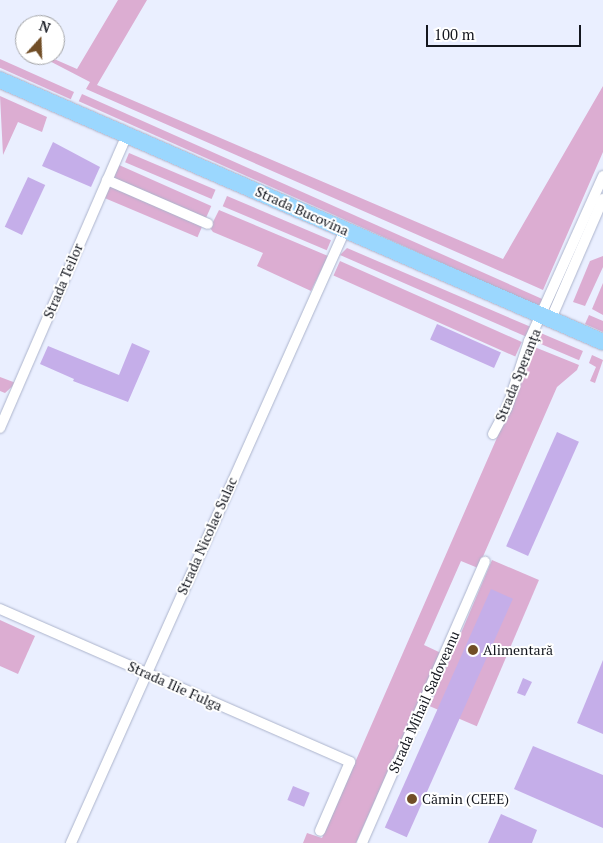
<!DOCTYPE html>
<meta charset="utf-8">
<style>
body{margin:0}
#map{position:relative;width:603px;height:843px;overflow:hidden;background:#eaefff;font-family:"PT Serif",serif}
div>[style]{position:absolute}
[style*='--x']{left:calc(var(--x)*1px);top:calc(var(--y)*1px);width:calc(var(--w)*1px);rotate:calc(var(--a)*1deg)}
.green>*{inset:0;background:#dcadd2;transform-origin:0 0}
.building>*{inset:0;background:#c5aee9;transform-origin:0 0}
.roads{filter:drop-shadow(0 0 1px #acb4cc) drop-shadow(0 0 1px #acb4cc)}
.street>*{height:10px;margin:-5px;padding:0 5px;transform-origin:5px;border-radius:5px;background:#fff}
.primary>*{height:16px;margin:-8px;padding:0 8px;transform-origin:8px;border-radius:8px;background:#9bd7fe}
.dots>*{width:14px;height:14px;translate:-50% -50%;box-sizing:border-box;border:2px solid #fff;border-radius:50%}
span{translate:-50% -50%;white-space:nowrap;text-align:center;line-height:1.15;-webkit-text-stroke:4px #fff;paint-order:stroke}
.street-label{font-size:14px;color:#14171f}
.poi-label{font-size:14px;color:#14171f}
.left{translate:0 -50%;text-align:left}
.north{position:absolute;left:15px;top:15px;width:50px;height:50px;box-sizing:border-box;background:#fff;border:1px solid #a1a2a5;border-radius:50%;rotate:20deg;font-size:14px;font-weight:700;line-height:20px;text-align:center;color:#14171f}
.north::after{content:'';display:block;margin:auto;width:18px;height:22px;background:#714e27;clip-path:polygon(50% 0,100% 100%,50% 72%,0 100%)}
.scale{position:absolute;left:426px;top:25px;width:155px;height:22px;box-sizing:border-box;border:2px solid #14171f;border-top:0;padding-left:6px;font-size:15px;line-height:18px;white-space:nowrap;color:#14171f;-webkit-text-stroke:4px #fff;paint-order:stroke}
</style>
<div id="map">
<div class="green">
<i style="clip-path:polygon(118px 0,147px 0,97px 85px,503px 259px,603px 86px,603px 152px,543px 290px,86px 89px,90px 82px,38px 55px,45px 55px,77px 69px)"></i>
<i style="left:0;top:59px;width:81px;height:8px;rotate:24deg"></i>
<i style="left:82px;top:94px;width:505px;height:8px;rotate:24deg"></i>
<i style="clip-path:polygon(0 96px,47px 117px,42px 132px,18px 122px,3px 155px)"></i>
<i style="left:129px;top:153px;width:94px;height:10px;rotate:23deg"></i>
<i style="left:119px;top:165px;width:101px;height:15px;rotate:24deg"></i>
<i style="left:110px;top:185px;width:101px;height:14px;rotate:23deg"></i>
<i style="left:227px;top:196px;width:113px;height:11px;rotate:23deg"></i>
<i style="clip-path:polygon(219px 210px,328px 256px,311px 291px,257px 266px,263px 253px,213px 232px,210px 228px)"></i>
<i style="clip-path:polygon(347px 248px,531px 327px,527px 337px,340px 255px)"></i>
<i style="clip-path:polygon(603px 256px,603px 267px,585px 306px,573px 302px,590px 261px)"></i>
<i style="left:340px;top:261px;width:199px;height:16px;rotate:24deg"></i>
<i style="clip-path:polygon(603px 283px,603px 315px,592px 309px)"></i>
<i style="clip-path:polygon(589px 315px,603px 321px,603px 332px,585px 324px)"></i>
<i style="left:536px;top:331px;width:51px;height:10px;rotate:23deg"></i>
<i style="clip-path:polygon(532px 346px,579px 365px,577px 370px,557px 387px,478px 568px,461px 561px,424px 645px,441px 653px,356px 843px,303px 843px,307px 833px,322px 838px,510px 408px)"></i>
<i style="clip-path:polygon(592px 355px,603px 360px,595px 383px,590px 381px,596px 367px,589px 363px)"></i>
<i style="clip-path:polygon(0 377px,16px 383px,5px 393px,0 391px)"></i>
<i style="left:492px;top:560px;width:51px;height:159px;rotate:23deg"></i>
<i style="clip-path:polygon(0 620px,35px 636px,18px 674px,0 666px)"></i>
</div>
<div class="building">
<i style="clip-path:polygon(53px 142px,100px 167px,91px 187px,42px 166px)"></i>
<i style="left:28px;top:177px;width:19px;height:55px;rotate:25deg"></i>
<i style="left:437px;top:324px;width:70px;height:17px;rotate:24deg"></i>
<i style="clip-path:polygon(132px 343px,150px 351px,128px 402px,73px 381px,74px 379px,40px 364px,48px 346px,119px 375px)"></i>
<i style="left:557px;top:432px;width:24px;height:125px;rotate:24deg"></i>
<i style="left:491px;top:589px;width:24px;height:261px;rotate:24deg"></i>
<i style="clip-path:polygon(603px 660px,603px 734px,577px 723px)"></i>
<i style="clip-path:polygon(523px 678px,532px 682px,525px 696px,517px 693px)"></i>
<i style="clip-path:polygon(533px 746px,603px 775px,603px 828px,514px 789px)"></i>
<i style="left:293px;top:786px;width:18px;height:15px;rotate:22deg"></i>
<i style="clip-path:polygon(501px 814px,537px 830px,532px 843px,488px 843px)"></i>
</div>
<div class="roads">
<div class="street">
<i style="--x:107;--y:180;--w:110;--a:23.5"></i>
<i style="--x:551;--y:319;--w:131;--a:-66.6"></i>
<i style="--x:0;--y:428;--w:319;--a:-66.6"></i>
<i style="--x:493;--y:434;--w:30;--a:-62"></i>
<i style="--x:507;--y:408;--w:71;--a:-71.8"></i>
<i style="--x:529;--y:341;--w:181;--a:-65.8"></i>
<i style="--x:0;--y:609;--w:382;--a:23.6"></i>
<i style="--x:350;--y:762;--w:75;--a:113.5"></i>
<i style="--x:71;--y:843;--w:671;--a:-65.92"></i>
<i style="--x:362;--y:843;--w:307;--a:-66.4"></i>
</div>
<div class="primary">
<i style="--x:0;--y:80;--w:657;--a:23.48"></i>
</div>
</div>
<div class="dots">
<i style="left:473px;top:650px;background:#714e27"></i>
<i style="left:412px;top:799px;background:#714e27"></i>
</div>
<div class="street-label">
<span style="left:302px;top:211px;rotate:24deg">Strada Bucovina</span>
<span style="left:63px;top:281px;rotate:-67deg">Strada Teilor</span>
<span style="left:518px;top:375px;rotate:-68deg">Strada Speranța</span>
<span style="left:207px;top:536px;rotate:-66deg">Strada Nicolae Sulac</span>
<span style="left:175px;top:686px;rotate:24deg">Strada Ilie Fulga</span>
<span style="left:424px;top:702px;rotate:-66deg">Strada Mihail Sadoveanu</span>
</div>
<div class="poi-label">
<span class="left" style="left:483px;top:650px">Alimentară</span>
<span class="left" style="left:422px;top:799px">Cămin (CEEE)</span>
</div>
<div class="north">N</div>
<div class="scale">100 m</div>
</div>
